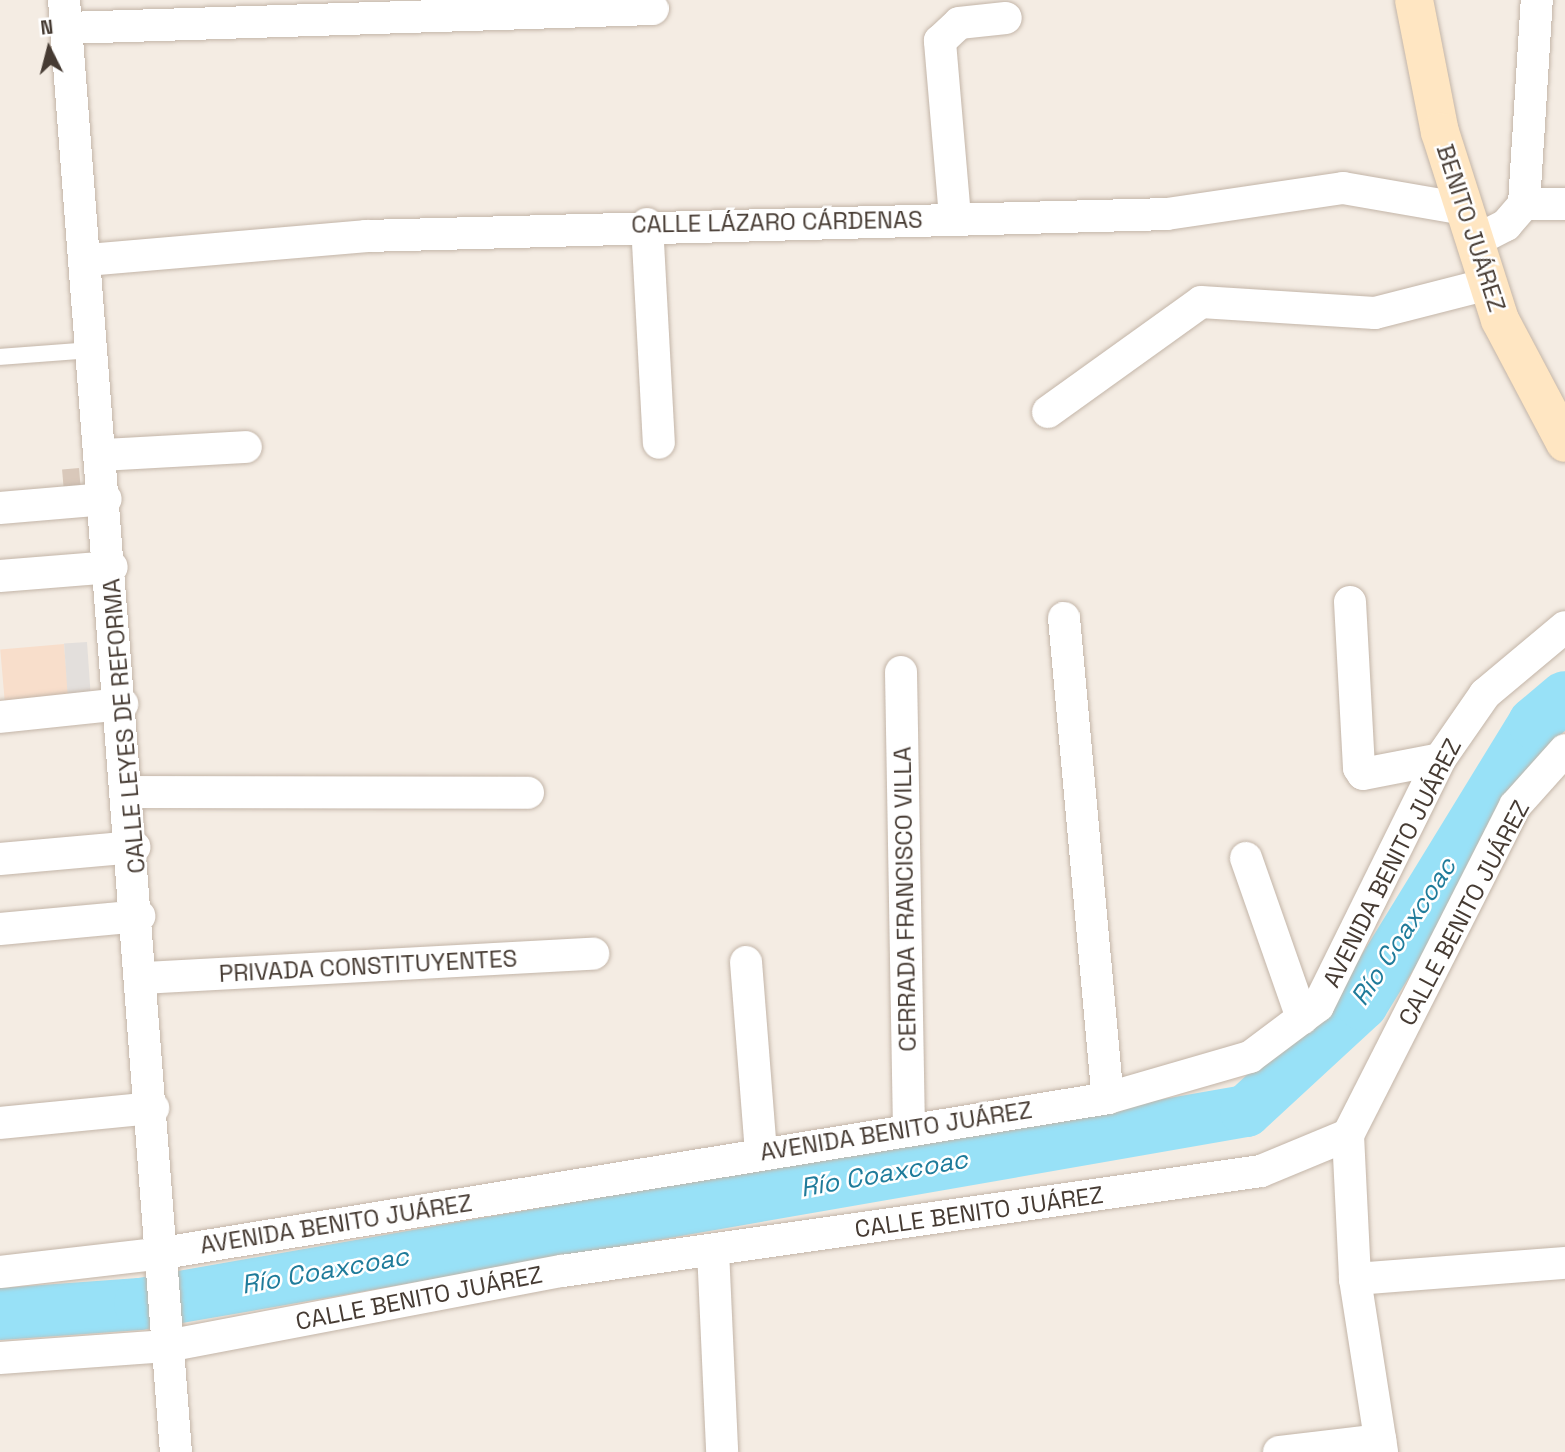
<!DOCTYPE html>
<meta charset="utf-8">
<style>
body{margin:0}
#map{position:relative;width:1565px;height:1452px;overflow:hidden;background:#f4ece3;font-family:"Space Grotesk",sans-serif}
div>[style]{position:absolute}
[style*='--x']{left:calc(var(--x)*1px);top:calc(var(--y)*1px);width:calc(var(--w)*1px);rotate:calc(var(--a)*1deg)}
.commercial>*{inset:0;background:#f8decb;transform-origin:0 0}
.parking>*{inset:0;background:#e3dfdc;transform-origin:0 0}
.river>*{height:52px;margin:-26px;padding:0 26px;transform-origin:26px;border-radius:26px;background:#98e1f7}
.building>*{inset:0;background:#d9c8ba;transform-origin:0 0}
.roads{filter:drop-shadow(0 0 2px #c3b5a8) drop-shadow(0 0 2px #c3b5a8)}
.lane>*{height:16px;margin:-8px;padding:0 8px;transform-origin:8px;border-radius:8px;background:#fff}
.street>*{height:32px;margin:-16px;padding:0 16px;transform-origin:16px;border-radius:16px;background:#fff}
.secondary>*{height:38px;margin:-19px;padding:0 19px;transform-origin:19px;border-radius:19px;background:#ffe6c2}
span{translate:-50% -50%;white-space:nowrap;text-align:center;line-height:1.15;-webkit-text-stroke:5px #fff;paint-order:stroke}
.street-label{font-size:24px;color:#463b33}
.water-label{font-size:26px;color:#1f7b9a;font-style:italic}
.north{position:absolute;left:14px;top:14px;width:70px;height:70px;-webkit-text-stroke:5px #fff;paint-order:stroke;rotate:354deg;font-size:19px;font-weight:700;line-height:28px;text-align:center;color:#463b33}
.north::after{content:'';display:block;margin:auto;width:24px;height:32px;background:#463b33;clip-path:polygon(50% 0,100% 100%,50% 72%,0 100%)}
</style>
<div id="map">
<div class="commercial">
<i style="left:64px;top:644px;width:56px;height:64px;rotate:85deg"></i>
</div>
<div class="parking">
<i style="left:87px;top:642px;width:57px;height:23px;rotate:86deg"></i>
</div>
<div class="river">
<i style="--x:0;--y:1314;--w:140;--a:-4.1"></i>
<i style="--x:140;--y:1304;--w:1123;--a:-9.9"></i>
<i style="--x:1246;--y:1111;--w:158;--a:-42.7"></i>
<i style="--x:1362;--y:1004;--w:329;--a:-58.5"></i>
<i style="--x:1534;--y:723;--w:40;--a:-40"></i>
</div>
<div class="building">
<i style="left:79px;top:468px;width:22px;height:17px;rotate:85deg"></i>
</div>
<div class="roads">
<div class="lane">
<i style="--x:0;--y:357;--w:94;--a:-4.3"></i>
</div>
<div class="street">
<i style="--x:64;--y:0;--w:1456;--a:85.59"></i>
<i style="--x:67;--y:28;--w:586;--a:-1.86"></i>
<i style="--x:1524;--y:204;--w:41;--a:0"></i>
<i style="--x:955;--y:217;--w:177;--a:-94.9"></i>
<i style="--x:940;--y:41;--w:26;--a:-43"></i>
<i style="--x:959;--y:23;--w:47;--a:-6.1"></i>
<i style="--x:647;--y:224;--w:219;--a:86.9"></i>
<i style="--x:1475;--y:241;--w:35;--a:-27"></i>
<i style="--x:1506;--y:225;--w:28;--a:-49"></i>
<i style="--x:1524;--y:204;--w:204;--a:-86.4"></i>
<i style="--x:87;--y:260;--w:280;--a:-4.9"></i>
<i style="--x:366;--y:236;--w:801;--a:-1.57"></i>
<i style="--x:1167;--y:214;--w:178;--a:-8.4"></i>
<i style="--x:1343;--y:188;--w:123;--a:9.8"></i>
<i style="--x:1048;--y:412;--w:188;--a:-35.7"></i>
<i style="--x:1201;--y:302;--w:174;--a:3.6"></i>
<i style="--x:1375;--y:313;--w:117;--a:-14.4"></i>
<i style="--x:103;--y:455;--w:143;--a:-3.2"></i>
<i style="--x:0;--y:508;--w:106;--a:-4.9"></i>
<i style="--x:0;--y:576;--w:112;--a:-4.6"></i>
<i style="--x:1350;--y:602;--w:166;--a:86.9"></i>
<i style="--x:1359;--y:768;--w:7;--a:56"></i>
<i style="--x:1363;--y:774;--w:78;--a:-11"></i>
<i style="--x:1064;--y:618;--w:482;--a:84.8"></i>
<i style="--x:901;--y:672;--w:454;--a:89"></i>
<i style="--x:0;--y:717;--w:123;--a:-6.1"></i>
<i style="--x:130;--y:792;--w:398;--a:0.1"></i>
<i style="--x:1246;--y:858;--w:170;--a:70.7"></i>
<i style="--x:0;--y:859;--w:135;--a:-5.1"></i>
<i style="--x:0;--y:929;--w:140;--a:-5.3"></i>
<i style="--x:746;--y:962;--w:193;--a:85.5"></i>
<i style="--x:143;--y:978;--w:451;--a:-3.1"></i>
<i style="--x:0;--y:1123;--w:154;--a:-5.6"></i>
<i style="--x:1348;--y:1135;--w:144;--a:87.2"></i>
<i style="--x:1355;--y:1279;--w:175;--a:81.1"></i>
<i style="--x:713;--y:1250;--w:202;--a:87.4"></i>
<i style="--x:0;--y:1272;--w:164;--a:-6.6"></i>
<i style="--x:163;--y:1253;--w:958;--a:-9.31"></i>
<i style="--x:1108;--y:1098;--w:148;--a:-16.1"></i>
<i style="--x:1250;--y:1057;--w:85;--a:-36.9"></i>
<i style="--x:1318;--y:1006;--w:275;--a:-63.7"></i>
<i style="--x:1440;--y:759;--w:79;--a:-55.3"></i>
<i style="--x:1485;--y:694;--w:104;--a:-39.9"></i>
<i style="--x:1355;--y:1279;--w:211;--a:-4.4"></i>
<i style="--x:0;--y:1358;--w:167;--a:-4.1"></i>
<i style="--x:167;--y:1346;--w:402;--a:-10.8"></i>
<i style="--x:562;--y:1271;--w:706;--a:-8.14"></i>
<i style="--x:1261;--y:1171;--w:94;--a:-22.5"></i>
<i style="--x:1348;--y:1135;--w:369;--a:-63.1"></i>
<i style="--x:1515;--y:806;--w:75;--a:-48.2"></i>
<i style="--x:1279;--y:1452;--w:102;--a:-6.8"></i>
</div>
<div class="secondary">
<i style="--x:1414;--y:0;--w:135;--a:78.9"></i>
<i style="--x:1440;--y:132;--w:197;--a:72.3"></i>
<i style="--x:1500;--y:320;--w:139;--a:62.1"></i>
</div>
</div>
<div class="street-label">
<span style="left:777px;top:222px;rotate:-1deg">CALLE LÁZARO CÁRDENAS</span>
<span style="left:1471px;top:228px;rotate:72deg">BENITO JUÁREZ</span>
<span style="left:124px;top:726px;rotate:-95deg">CALLE LEYES DE REFORMA</span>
<span style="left:1392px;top:863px;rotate:-63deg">AVENIDA BENITO JUÁREZ</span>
<span style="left:905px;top:899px;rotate:-91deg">CERRADA FRANCISCO VILLA</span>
<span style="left:1464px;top:913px;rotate:-62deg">CALLE BENITO JUÁREZ</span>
<span style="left:368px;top:966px;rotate:-3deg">PRIVADA CONSTITUYENTES</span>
<span style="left:896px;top:1131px;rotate:-9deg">AVENIDA BENITO JUÁREZ</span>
<span style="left:979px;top:1212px;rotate:-8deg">CALLE BENITO JUÁREZ</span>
<span style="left:336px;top:1224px;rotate:-9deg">AVENIDA BENITO JUÁREZ</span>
<span style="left:419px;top:1298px;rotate:-11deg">CALLE BENITO JUÁREZ</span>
</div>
<div class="water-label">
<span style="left:1404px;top:932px;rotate:-57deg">Río Coaxcoac</span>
<span style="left:884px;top:1174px;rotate:-10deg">Río Coaxcoac</span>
<span style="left:325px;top:1271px;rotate:-10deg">Río Coaxcoac</span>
</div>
<div class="north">N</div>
</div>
